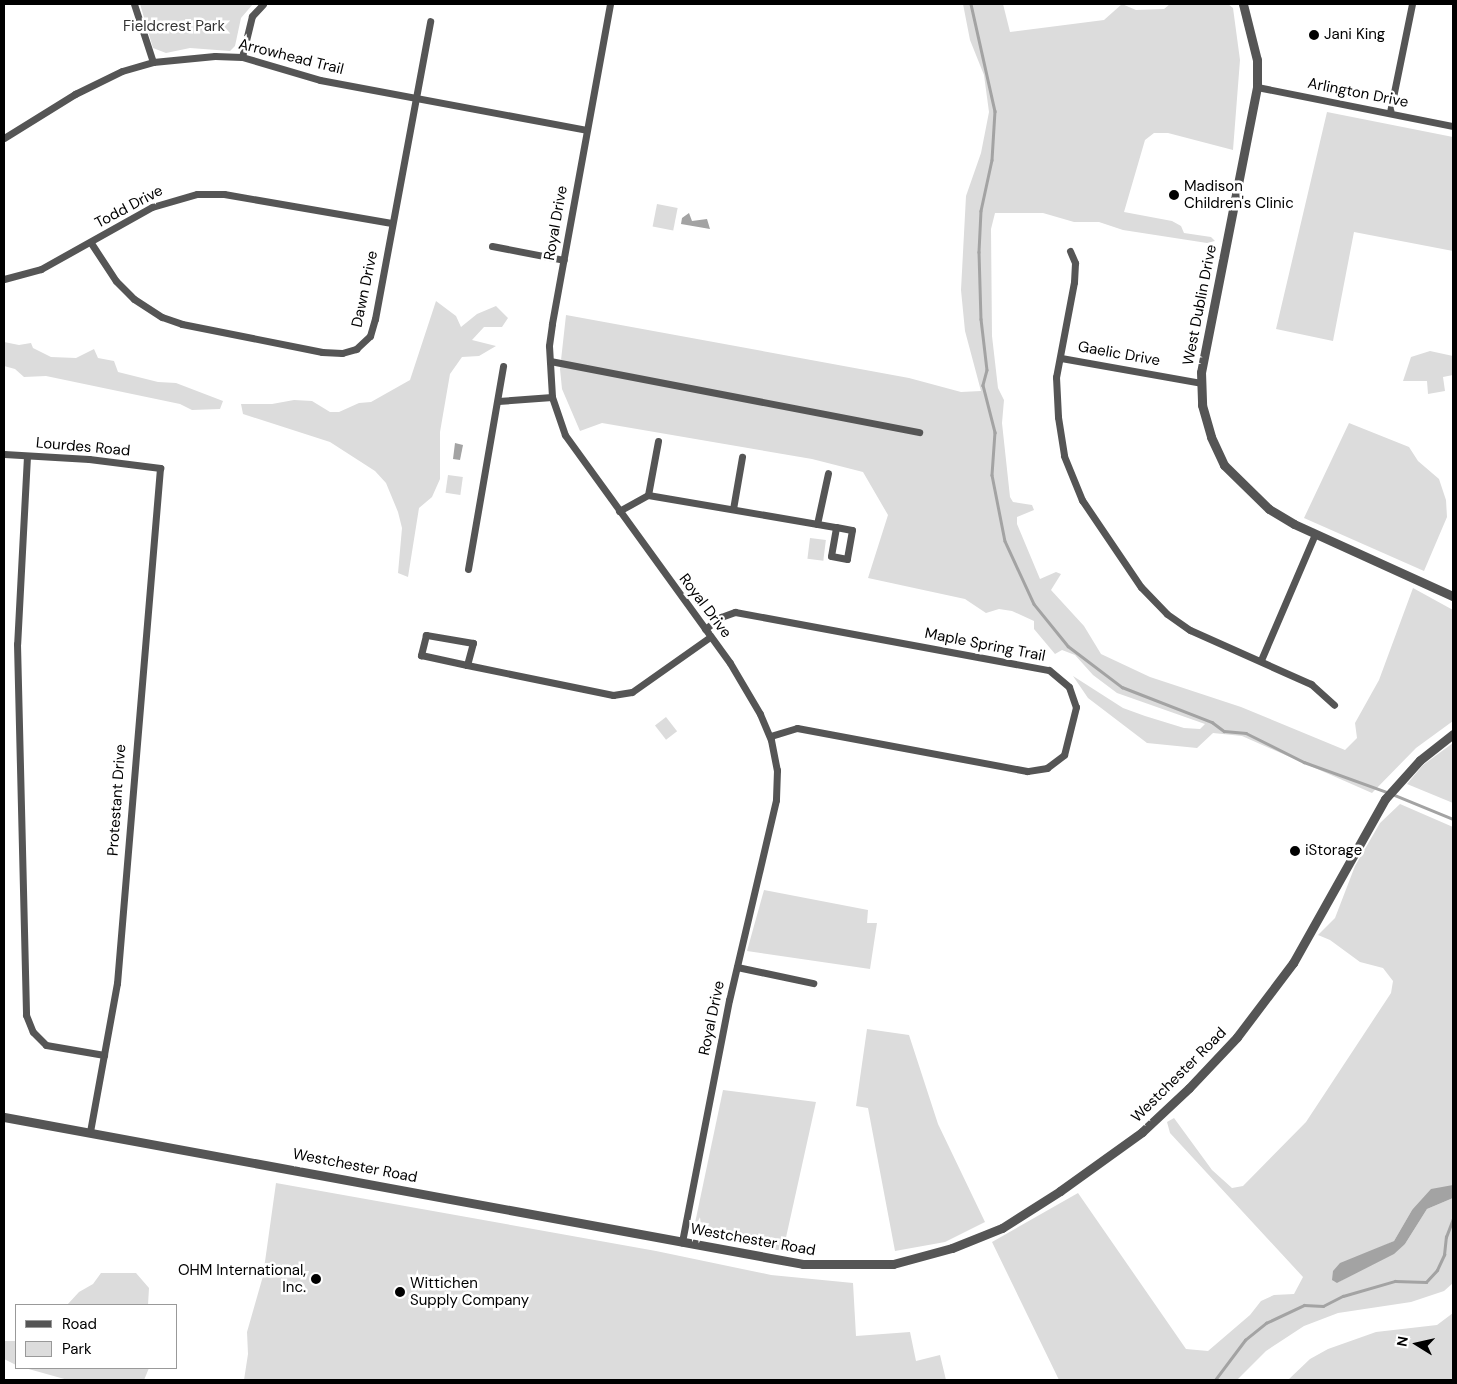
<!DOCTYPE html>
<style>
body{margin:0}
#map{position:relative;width:1457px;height:1384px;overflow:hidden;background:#fff;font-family:"DM Sans",sans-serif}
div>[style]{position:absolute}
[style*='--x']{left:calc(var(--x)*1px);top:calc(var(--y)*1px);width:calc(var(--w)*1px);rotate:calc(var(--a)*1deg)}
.green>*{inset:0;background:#dcdcdc;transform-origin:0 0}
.water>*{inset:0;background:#a3a3a3}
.stream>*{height:2.5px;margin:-1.25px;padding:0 1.25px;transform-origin:1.25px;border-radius:1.25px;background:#a3a3a3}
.minor>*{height:7px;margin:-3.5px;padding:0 3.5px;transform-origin:3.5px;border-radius:3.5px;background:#555}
.tertiary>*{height:9px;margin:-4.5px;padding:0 4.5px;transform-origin:4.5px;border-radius:4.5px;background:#555}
.dots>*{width:14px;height:14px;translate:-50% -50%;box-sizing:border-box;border:2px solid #fff;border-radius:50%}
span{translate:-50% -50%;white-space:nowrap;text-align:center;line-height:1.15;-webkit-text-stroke:5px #fff;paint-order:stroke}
.park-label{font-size:15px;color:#333}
.poi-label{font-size:15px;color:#000}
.left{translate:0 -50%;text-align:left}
.right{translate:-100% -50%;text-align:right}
.street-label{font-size:15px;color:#000}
.frame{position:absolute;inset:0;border:5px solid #000;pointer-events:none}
.legend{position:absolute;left:15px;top:1304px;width:162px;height:65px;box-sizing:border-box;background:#fff;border:1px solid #999;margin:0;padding:6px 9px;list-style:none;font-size:15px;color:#000}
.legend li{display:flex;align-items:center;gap:10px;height:25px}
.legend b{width:25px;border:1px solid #999}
.north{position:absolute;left:1392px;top:1319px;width:50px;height:50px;-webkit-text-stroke:4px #fff;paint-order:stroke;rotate:280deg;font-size:14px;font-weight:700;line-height:20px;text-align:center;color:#000}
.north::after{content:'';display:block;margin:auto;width:18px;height:22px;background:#000;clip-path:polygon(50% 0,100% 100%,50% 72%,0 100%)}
</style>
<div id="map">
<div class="green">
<i style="clip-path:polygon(140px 4px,253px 4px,241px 18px,235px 46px,230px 51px,190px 48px,166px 53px,153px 48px)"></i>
<i style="clip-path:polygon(963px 4px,1003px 4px,1010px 32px,1104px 20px,1122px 4px,1136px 10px,1164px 9px,1170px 4px,1228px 4px,1233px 8px,1240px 60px,1233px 150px,1168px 133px,1154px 133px,1145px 140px,1124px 212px,1172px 221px,1181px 226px,1184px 233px,1211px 237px,1215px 241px,1207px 243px,1123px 230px,1099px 222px,1074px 222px,1043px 213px,995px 213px,991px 229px,992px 336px,998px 388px,1004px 400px,1002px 423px,1010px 497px,1013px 502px,1032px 505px,1034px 510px,1017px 517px,1017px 524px,1040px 579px,1056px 572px,1061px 574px,1051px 590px,1084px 626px,1101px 654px,1150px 677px,1241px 707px,1345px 750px,1357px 738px,1355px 723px,1379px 680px,1413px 588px,1453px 610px,1453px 721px,1416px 748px,1372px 793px,1242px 736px,1213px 733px,1197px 748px,1147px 743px,1088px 698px,1073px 676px,1123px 708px,1145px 716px,1184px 728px,1200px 729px,1205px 724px,1117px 693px,1093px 675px,1075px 655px,1062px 650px,1055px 654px,1034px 629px,1034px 621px,1012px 611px,999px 609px,986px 613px,965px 599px,868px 578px,888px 515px,863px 472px,812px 459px,602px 423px,580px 431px,562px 389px,560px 369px,566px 315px,909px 378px,961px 392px,981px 391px,965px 331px,961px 290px,966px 196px,981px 153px,989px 112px,984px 75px,970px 40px)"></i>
<i style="clip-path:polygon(1327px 112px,1453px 137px,1453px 251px,1354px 232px,1333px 341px,1276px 329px)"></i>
<i style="left:657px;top:204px;width:21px;height:23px;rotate:11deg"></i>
<i style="clip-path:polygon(436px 301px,456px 316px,461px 327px,477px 314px,496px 306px,508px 318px,502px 327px,484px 327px,472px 340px,496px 346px,479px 356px,462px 357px,450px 374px,440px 432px,440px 479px,432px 497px,419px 508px,408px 577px,398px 573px,402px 528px,398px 512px,386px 483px,375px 471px,330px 442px,243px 414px,241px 404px,272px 404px,294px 400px,312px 401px,330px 412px,339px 412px,359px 403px,371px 402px,410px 380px)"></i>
<i style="clip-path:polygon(4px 342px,19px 345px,31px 343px,33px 348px,51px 357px,76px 358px,94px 349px,98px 358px,114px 361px,118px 372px,158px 382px,176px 383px,223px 401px,220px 409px,192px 410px,180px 404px,46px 376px,24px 377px,15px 369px,4px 366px)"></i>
<i style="clip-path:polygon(1430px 351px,1453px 356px,1453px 375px,1443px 377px,1445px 391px,1428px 394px,1427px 381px,1403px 381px,1411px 357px)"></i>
<i style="clip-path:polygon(1349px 423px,1409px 447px,1418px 461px,1439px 479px,1446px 500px,1447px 517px,1424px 571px,1304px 518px)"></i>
<i style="left:448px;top:475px;width:15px;height:18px;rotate:8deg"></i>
<i style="left:810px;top:538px;width:16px;height:21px;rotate:7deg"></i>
<i style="left:666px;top:717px;width:18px;height:14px;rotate:52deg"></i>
<i style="clip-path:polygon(1453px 743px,1453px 803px,1407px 784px,1423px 765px)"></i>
<i style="clip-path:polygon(1400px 804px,1453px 827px,1453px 1185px,1412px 1210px,1394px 1241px,1370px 1252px,1337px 1283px,1405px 1244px,1427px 1209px,1453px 1198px,1453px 1283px,1444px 1291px,1411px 1302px,1338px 1313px,1304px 1326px,1266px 1351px,1237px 1380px,1059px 1380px,992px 1242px,1078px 1193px,1186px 1349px,1208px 1351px,1250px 1315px,1261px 1301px,1274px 1295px,1294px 1294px,1303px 1277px,1170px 1133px,1167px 1122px,1174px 1118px,1212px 1170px,1232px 1188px,1243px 1186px,1306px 1122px,1391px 993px,1393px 981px,1383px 968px,1360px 962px,1330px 940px,1318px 935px,1335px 918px,1355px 866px,1380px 823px)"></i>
<i style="clip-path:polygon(764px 890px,868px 910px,867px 923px,877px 923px,870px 969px,747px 951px)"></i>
<i style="clip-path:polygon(867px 1029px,909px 1035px,938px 1124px,985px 1222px,945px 1242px,895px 1251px,868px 1108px,856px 1106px)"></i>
<i style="clip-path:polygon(723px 1090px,816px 1102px,783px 1251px,702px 1237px,695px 1223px)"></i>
<i style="clip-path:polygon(276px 1183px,656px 1251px,771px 1275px,853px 1283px,856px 1336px,910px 1332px,916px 1361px,940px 1355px,946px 1380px,244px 1380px,248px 1354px,247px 1332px,263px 1276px)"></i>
<i style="clip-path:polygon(101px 1273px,136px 1273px,149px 1288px,148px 1305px,67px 1305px,79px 1292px,93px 1284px)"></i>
<i style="clip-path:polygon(1453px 1313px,1453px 1380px,1288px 1380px,1310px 1359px,1328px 1349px,1376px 1332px,1437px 1325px)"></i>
<i style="clip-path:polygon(4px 1341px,16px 1341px,16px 1365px,4px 1359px)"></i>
<i style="clip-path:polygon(25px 1368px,149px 1368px,144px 1380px,68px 1380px)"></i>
</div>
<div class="water">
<i style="clip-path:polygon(689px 213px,692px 221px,707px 219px,710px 229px,681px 224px,682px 218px)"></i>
<i style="clip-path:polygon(455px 443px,463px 445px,460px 460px,453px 459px)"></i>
<i style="clip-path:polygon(1453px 1185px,1453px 1198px,1427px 1209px,1405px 1244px,1394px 1254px,1337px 1283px,1332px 1280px,1333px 1271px,1340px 1263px,1394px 1241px,1412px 1210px,1431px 1189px)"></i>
</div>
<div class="stream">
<i style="--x:971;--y:4;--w:110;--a:77.4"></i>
<i style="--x:995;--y:111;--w:49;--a:93.5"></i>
<i style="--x:992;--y:160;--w:52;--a:102.2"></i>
<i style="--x:981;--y:211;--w:41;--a:92.8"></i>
<i style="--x:979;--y:252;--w:67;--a:88.3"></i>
<i style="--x:981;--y:319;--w:51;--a:83.3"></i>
<i style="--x:987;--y:370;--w:16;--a:105"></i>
<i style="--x:983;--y:385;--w:49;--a:75.7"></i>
<i style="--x:995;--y:432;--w:43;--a:94"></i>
<i style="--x:992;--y:475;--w:67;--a:78.9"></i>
<i style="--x:1005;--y:541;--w:69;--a:65.3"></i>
<i style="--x:1034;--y:604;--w:54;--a:51"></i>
<i style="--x:1068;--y:646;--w:68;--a:37.2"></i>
<i style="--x:1122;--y:687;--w:97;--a:21.3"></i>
<i style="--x:1212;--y:722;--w:15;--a:37"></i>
<i style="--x:1224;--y:731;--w:22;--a:5"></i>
<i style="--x:1246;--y:733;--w:65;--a:26.6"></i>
<i style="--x:1304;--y:762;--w:88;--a:19.9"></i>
<i style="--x:1392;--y:794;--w:66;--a:22.3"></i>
<i style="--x:1215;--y:1380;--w:50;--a:-53.1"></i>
<i style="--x:1245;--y:1340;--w:27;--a:-39"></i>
<i style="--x:1266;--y:1323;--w:42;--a:-25.3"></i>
<i style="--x:1304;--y:1305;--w:19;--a:3"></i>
<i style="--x:1323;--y:1306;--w:22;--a:-27"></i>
<i style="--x:1343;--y:1296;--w:54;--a:-16.1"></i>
<i style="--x:1395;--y:1281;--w:31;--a:2"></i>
<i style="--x:1426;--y:1282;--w:16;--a:-47"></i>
<i style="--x:1437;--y:1270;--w:17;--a:-65"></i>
<i style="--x:1444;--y:1255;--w:18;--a:-84"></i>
<i style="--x:1446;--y:1237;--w:19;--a:-69"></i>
</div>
<div class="minor">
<i style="--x:134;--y:4;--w:61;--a:71.9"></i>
<i style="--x:610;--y:4;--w:325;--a:100.3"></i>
<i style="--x:552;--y:324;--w:22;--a:98"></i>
<i style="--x:549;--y:346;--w:51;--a:86.6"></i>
<i style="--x:552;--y:397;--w:40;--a:71.1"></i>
<i style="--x:565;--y:435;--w:281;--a:54.1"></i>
<i style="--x:730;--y:663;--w:59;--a:59.5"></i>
<i style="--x:760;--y:714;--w:28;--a:67"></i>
<i style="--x:771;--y:740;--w:31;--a:79"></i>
<i style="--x:777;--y:770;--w:30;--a:92"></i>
<i style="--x:776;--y:800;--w:205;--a:103.2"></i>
<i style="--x:729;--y:1000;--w:247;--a:101"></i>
<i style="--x:242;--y:57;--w:42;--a:-76.3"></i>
<i style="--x:252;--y:16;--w:16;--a:-47"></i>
<i style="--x:1257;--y:87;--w:200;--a:11.3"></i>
<i style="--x:1390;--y:112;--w:110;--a:-78.5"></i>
<i style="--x:4;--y:138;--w:84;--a:-31.8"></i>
<i style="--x:75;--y:94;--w:52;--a:-26.1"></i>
<i style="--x:122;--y:71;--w:32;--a:-16"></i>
<i style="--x:153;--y:62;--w:62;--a:-5.5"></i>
<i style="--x:215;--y:56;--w:27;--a:2"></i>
<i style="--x:242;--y:57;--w:81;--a:16.4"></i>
<i style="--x:320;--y:80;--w:271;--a:10.6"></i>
<i style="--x:91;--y:243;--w:45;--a:56.7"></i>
<i style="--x:116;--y:281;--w:25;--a:45"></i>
<i style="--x:134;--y:299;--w:33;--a:33"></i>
<i style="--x:162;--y:317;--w:21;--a:19"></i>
<i style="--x:182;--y:324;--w:143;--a:11.3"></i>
<i style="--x:322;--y:352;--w:20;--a:3"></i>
<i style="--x:342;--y:353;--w:15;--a:-16"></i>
<i style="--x:356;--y:349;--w:19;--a:-43"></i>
<i style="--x:370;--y:336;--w:18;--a:-74"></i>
<i style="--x:375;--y:319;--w:303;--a:-79.5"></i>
<i style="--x:492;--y:246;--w:73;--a:11"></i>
<i style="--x:1070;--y:251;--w:13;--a:67"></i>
<i style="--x:1075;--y:263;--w:19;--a:93"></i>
<i style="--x:1074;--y:282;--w:97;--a:100.7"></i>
<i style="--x:1056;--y:377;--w:40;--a:87.1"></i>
<i style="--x:1058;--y:417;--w:39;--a:81"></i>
<i style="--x:1064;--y:456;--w:48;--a:67.8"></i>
<i style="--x:1082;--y:500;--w:105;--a:55.9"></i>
<i style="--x:1141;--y:587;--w:37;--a:46"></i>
<i style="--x:1167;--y:614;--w:28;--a:35"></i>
<i style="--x:1190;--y:630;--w:133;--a:24.1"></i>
<i style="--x:1311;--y:684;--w:31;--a:42"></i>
<i style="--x:4;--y:279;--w:38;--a:-15"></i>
<i style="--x:41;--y:269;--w:127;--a:-29.2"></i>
<i style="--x:152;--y:207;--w:47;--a:-16.1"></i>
<i style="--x:197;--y:194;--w:27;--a:0"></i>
<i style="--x:224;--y:194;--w:170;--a:9.8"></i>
<i style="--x:1061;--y:358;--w:142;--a:10.1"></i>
<i style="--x:550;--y:361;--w:376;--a:10.9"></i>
<i style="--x:498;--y:401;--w:54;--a:-4.2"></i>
<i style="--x:4;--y:454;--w:85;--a:3.4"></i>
<i style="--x:89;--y:459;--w:72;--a:7.2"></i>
<i style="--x:160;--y:468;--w:517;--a:94.77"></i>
<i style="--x:117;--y:983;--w:151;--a:100.3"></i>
<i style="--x:27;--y:456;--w:188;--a:93"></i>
<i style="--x:17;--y:644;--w:371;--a:88.6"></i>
<i style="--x:26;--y:1015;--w:18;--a:68"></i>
<i style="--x:33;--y:1032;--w:18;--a:45"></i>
<i style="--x:46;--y:1045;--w:59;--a:9.8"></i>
<i style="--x:648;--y:495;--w:191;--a:9.7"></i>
<i style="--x:733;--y:509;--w:53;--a:-80.2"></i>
<i style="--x:619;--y:511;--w:33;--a:-29"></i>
<i style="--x:648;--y:495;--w:55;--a:-79.5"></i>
<i style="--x:817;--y:524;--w:52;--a:-77.8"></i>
<i style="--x:836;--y:527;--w:16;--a:11"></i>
<i style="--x:852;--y:530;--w:29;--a:100"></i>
<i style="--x:847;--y:559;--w:16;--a:-169"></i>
<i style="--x:831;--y:556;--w:29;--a:-80"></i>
<i style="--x:468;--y:569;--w:206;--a:-80.2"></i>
<i style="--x:705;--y:629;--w:20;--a:-37"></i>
<i style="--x:721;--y:617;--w:15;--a:-20"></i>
<i style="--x:735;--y:612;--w:319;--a:10.5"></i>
<i style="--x:1049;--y:670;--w:26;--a:40"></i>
<i style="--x:1069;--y:687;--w:21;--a:71"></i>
<i style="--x:1076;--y:707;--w:49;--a:104"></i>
<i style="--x:1064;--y:755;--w:21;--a:143"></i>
<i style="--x:1047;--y:768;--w:20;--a:171"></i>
<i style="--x:1027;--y:771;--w:234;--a:-169.4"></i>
<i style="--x:797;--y:728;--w:28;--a:163"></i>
<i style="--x:1261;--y:660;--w:137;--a:-66.8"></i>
<i style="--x:467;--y:665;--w:23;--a:-75"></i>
<i style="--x:473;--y:643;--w:48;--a:-170.3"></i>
<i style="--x:426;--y:635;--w:21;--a:104"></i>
<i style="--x:421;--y:655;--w:47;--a:12.3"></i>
<i style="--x:467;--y:665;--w:149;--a:11.6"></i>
<i style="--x:613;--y:695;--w:19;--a:-9"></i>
<i style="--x:632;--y:692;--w:95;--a:-35.2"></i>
<i style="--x:737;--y:967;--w:78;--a:11.9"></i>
</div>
<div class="tertiary">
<i style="--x:1243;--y:4;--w:58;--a:76"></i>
<i style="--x:1257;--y:60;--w:27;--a:90"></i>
<i style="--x:1257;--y:87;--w:290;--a:101.1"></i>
<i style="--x:1201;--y:372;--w:33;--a:88"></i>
<i style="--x:1202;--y:405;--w:33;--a:74"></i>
<i style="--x:1211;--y:437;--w:31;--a:65"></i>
<i style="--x:1224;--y:465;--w:63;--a:44.4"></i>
<i style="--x:1269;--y:509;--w:29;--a:31"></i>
<i style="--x:1294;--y:524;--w:175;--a:24.4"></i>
<i style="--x:4;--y:1117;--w:812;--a:10.42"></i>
<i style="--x:803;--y:1264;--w:90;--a:0"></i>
<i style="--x:893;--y:1264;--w:61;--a:-15.2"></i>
<i style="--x:952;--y:1248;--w:54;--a:-21.8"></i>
<i style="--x:1002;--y:1228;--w:69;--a:-32.5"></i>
<i style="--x:1060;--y:1191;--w:101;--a:-35.7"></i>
<i style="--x:1142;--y:1132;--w:64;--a:-43.1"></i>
<i style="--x:1189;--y:1088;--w:70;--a:-46.7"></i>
<i style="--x:1237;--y:1037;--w:93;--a:-52.9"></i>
<i style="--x:1293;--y:963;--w:188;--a:-60.7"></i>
<i style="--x:1385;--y:799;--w:52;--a:-48.1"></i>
<i style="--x:1420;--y:760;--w:42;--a:-38.2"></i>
</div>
<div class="dots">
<i style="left:1314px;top:35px;background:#000"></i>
<i style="left:1174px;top:195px;background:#000"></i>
<i style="left:1295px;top:851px;background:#000"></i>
<i style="left:316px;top:1279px;background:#000"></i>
<i style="left:400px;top:1292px;background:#000"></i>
</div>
<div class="park-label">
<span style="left:174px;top:27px">Fieldcrest Park</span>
</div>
<div class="poi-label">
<span class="left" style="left:1324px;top:35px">Jani King</span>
<span class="left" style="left:1184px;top:195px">Madison<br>Children's Clinic</span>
<span class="left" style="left:1305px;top:851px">iStorage</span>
<span class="right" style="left:306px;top:1279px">OHM International,<br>Inc.</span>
<span class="left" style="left:410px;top:1292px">Wittichen<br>Supply Company</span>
</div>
<div class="street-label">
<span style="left:291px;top:57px;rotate:14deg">Arrowhead Trail</span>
<span style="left:1358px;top:93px;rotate:11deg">Arlington Drive</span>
<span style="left:129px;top:207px;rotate:-28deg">Todd Drive</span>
<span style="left:556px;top:223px;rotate:-80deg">Royal Drive</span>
<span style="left:365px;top:289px;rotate:-78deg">Dawn Drive</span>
<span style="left:1200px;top:305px;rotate:-79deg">West Dublin Drive</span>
<span style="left:1119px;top:354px;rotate:10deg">Gaelic Drive</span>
<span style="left:83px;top:447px;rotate:5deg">Lourdes Road</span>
<span style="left:705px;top:606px;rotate:53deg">Royal Drive</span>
<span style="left:985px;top:645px;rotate:11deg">Maple Spring Trail</span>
<span style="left:117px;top:800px;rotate:-86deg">Protestant Drive</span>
<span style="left:712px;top:1018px;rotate:-78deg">Royal Drive</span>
<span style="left:1179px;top:1075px;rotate:-45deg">Westchester Road</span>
<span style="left:355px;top:1166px;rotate:11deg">Westchester Road</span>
<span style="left:753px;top:1240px;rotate:10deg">Westchester Road</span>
</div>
<div class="frame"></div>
<ul class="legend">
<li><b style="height:6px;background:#555"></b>Road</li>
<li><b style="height:14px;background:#dcdcdc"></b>Park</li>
</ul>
<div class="north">N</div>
</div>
